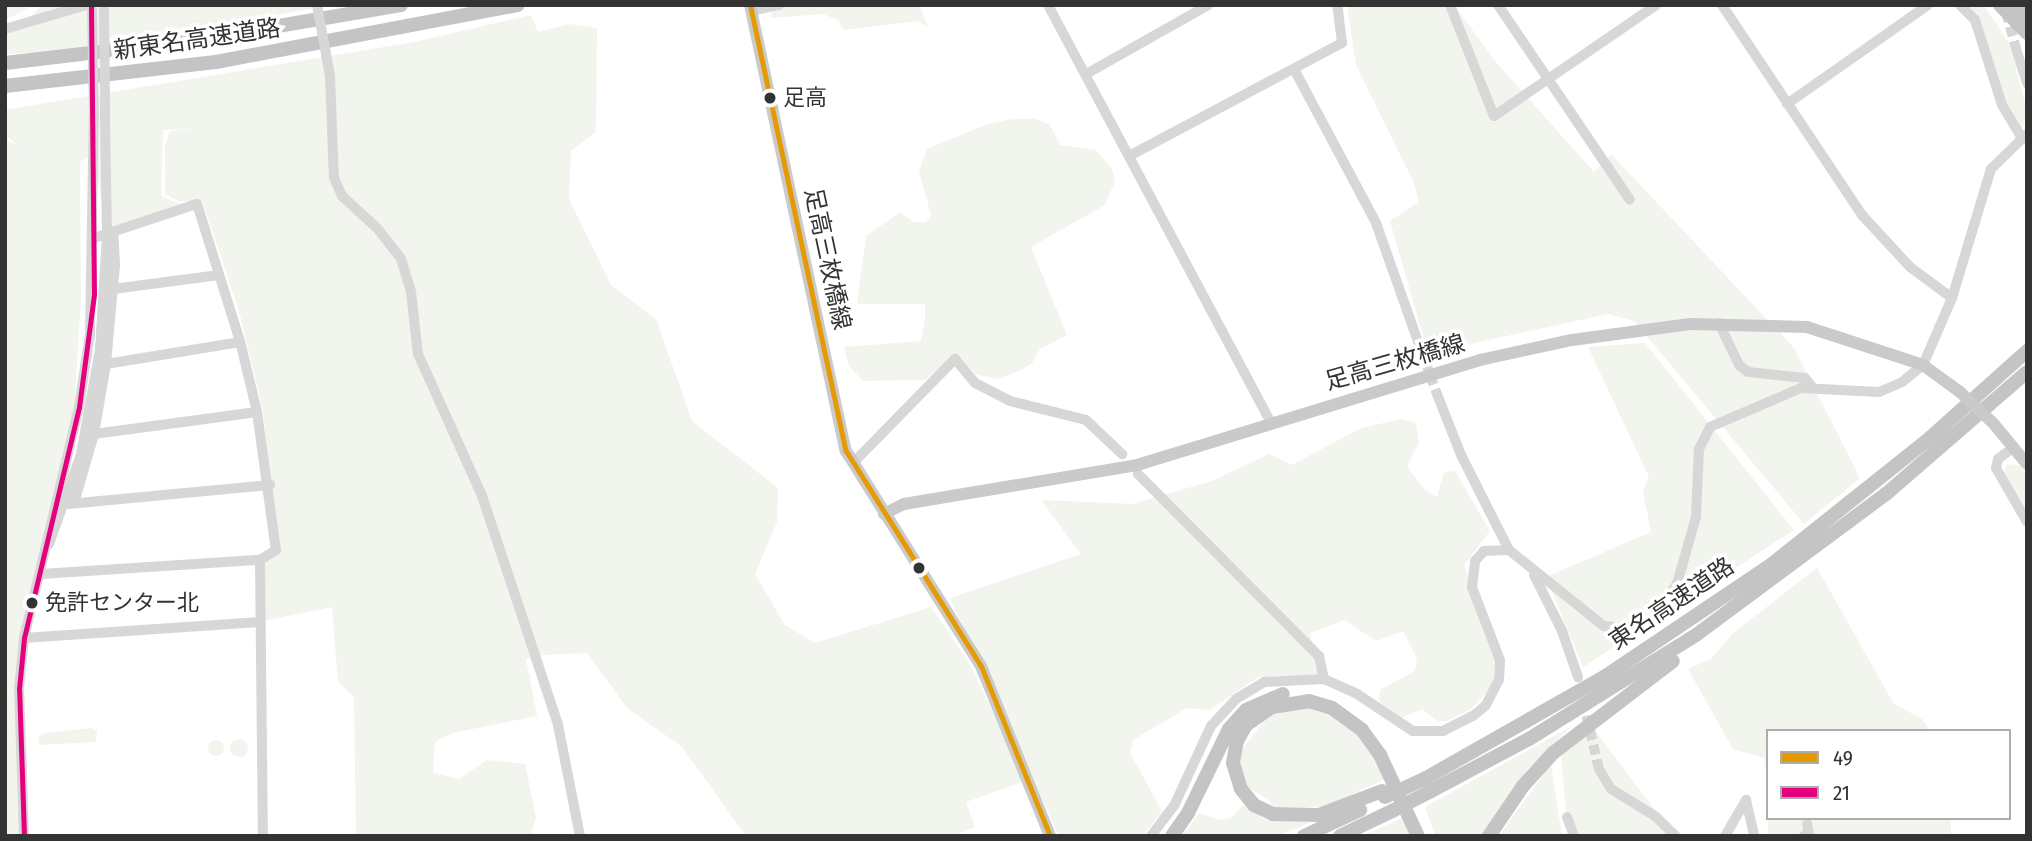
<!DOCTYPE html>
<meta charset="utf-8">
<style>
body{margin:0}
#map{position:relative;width:2032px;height:841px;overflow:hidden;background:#fff;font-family:"Fira Sans Condensed","Noto Sans JP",sans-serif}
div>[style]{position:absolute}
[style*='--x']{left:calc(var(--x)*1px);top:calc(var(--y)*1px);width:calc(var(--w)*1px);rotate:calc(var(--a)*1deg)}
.green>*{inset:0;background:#f1f5ed;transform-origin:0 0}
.round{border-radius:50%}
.minor-tunnel>*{height:10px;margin-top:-5px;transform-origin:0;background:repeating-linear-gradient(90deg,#d6d6d6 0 10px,transparent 0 15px)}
.minor>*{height:10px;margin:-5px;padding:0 5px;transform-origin:5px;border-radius:5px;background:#d7d7d7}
.major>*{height:12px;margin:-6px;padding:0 6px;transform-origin:6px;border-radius:6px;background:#cacaca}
.highway>*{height:14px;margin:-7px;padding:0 7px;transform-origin:7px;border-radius:7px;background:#c4c4c4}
.minor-bridge>*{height:10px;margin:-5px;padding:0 5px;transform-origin:5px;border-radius:5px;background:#d7d7d7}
.major-bridge>*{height:12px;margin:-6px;padding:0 6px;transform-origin:6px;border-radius:6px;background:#cacaca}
.highway-bridge>*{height:14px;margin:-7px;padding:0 7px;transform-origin:7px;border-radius:7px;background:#c4c4c4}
.bus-1>*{height:5px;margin:-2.5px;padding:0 2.5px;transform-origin:2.5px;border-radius:2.5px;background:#e39a05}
.bus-2>*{height:5px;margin:-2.5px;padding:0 2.5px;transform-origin:2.5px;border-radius:2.5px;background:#e5007d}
.dots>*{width:19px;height:19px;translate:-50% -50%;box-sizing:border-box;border:4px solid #fff;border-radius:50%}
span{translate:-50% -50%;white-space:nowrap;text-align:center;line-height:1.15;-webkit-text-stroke:7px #fff;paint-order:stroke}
.bus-label{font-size:22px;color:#333}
.left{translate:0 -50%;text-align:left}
.street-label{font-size:24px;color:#333}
.frame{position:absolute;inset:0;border:7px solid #333;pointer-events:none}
.legend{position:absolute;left:1766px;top:729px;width:245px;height:91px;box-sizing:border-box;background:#fff;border:2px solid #adadad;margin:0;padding:9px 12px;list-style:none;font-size:21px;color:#333}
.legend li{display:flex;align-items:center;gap:14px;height:35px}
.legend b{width:35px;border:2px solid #adadad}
</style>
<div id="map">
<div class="green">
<i style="clip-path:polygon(5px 5px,35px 5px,5px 20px)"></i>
<i style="clip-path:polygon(41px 5px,332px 5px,78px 51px,5px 54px,5px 26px,25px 23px)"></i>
<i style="clip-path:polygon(772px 5px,919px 5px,928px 27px,918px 21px,844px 30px,838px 20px,823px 14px,771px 18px)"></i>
<i style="clip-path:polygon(1347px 5px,1454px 5px,1496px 62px,1594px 172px,1611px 154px,1794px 348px,1860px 478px,1804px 524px,1634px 321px,1608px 314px,1428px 353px,1390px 221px,1419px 202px,1414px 183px,1356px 65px)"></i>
<i style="clip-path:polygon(1959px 5px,1984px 5px,2010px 45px,2027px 111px,2022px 129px,2002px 105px,1982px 34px)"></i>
<i style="clip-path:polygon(531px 15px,538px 32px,569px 24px,597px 28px,596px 132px,571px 151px,569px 199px,611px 285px,656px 319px,692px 421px,778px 488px,777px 522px,755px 574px,785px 625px,815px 643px,931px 607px,968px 661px,1026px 781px,966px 802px,975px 827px,953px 836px,746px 836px,682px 747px,627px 708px,587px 653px,543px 655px,526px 659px,537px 716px,452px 733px,435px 742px,433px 773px,459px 779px,487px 760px,525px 764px,536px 817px,531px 834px,356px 836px,354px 697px,338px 682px,332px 607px,258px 622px,259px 571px,276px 549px,263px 410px,239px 311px,203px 203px,178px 201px,165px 194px,165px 145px,170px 131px,194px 128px,163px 130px,161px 196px,187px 207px,107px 234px,94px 156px,80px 161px,81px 299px,74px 413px,34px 574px,21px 674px,22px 836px,5px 836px,5px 139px,18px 146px,5px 135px,5px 110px,414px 42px)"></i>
<i style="clip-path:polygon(1013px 119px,1035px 119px,1050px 125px,1060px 145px,1096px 150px,1112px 169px,1115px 181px,1105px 205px,1031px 247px,1067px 335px,1040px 349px,1032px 363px,1021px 370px,997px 379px,975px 374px,957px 355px,925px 380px,863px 381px,849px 366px,844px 347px,921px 341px,925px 319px,925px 304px,857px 304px,866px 236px,900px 212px,913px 222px,926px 222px,931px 215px,919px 171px,927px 149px,988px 124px)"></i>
<i style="clip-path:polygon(1645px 343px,1794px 530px,1583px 667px,1546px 577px,1651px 532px,1643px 491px,1649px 477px,1588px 347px)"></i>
<i style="clip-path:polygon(1402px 419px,1416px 423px,1419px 442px,1407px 466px,1424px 489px,1437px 497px,1444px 472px,1455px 471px,1490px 531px,1464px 565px,1495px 658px,1493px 685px,1471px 709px,1447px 721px,1437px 721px,1422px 709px,1399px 719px,1379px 701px,1380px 690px,1415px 671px,1417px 659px,1403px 631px,1376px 641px,1344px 620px,1310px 633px,1319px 675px,1258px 677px,1210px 710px,1187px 708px,1133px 740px,1130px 753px,1162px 811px,1143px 836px,1059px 836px,950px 598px,1081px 554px,1041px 500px,1132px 504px,1212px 481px,1269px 454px,1292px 465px,1361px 428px)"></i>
<i style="clip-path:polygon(2007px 464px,2021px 466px,2027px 475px,2027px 514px,2004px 472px)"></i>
<i style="clip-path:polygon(1817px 568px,1894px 704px,1922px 719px,1930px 731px,1768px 731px,1768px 810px,1765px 758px,1733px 749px,1688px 669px,1711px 659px,1733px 633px)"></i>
<i style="clip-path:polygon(1309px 708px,1338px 718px,1362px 739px,1385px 779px,1327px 806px,1273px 808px,1270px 801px,1249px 788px,1240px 765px,1242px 750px,1265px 719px,1279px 711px)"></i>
<i style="clip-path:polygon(1572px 726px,1527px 770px,1483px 836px,1435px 836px,1425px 807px)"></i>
<i style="clip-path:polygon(92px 728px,97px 731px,96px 742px,38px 745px,39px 735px,45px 733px)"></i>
<i style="clip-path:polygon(1594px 729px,1673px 834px,1676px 836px,1568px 836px,1561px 755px)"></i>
<i class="round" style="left:230px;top:739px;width:18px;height:18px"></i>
<i class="round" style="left:208px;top:740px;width:16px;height:16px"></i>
<i style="clip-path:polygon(1551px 764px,1562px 836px,1499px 836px)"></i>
<i style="clip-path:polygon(1243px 805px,1264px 819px,1312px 822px,1277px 836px,1182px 836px,1199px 813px,1220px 820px,1231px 818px)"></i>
<i style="clip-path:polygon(1404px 817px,1411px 836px,1362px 836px)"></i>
<i style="left:1768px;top:818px;width:183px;height:22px"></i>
</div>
<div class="minor-tunnel">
<i style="--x:2006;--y:12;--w:41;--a:74.6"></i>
<i style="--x:1425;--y:361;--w:35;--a:70"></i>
<i style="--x:1583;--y:701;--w:70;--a:76.8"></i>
</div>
<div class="minor">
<i style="--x:1048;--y:5;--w:472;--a:61.9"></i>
<i style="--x:1450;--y:5;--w:119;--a:68.4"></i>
<i style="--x:1494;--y:116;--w:196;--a:-34.4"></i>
<i style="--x:1498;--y:5;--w:235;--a:55.9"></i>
<i style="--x:1722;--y:5;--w:252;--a:56.3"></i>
<i style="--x:1862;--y:215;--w:71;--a:47.3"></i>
<i style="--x:1910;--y:267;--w:52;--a:36.4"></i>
<i style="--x:1960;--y:5;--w:21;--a:45"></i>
<i style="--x:1975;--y:20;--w:89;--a:72.4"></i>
<i style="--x:2002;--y:105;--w:39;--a:59"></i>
<i style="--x:752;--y:11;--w:28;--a:-13"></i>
<i style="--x:5;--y:29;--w:84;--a:-16.5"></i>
<i style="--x:2017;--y:52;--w:33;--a:72"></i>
<i style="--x:1295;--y:71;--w:172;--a:61.9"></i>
<i style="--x:1376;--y:223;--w:146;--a:70.5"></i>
<i style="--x:1088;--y:73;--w:138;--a:-29.5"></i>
<i style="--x:330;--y:76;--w:102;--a:87.8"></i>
<i style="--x:334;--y:178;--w:20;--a:66"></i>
<i style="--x:342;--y:196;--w:47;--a:42.4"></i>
<i style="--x:377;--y:228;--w:39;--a:52"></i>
<i style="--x:401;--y:259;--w:34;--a:73"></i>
<i style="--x:411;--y:292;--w:62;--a:83.6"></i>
<i style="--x:418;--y:354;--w:156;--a:65.7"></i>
<i style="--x:482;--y:496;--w:241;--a:71.6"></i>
<i style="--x:558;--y:725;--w:113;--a:78.8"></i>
<i style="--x:1787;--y:104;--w:172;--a:-35.1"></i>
<i style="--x:1131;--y:155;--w:239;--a:-28"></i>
<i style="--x:1342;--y:43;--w:38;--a:-97"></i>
<i style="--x:94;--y:238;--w:108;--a:-18.3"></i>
<i style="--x:197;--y:204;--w:144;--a:72.6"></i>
<i style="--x:240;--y:341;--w:73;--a:76.5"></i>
<i style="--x:257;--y:412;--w:139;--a:82.2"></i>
<i style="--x:276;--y:550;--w:19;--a:148"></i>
<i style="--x:260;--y:560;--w:276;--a:89.4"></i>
<i style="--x:113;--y:289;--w:107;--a:-7.5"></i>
<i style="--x:1719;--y:323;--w:47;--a:64.5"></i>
<i style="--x:1739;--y:365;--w:11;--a:38"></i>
<i style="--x:1748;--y:372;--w:57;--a:6"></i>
<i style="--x:1805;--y:378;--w:13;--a:51"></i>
<i style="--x:106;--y:364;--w:136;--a:-9.3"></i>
<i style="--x:1437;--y:394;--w:66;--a:68.5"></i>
<i style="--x:1461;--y:455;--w:106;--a:63.2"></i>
<i style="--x:94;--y:434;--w:164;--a:-7.7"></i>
<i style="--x:2014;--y:447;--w:20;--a:143"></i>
<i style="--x:1998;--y:459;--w:9;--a:103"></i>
<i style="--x:1996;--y:468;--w:62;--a:60.1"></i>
<i style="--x:853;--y:463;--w:146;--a:-45.6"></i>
<i style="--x:955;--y:359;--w:31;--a:50"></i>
<i style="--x:975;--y:383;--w:39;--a:27"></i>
<i style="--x:1010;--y:401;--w:78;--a:14"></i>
<i style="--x:1086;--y:420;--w:50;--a:43.4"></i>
<i style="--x:1138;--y:474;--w:257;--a:45.2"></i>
<i style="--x:1319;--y:656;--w:24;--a:78"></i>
<i style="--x:74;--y:503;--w:72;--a:-73.8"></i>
<i style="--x:94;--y:434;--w:71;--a:-80.3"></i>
<i style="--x:106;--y:364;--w:99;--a:-84.8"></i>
<i style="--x:115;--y:265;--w:33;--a:-93"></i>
<i style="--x:68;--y:504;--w:203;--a:-5.4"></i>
<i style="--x:49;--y:544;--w:96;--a:-70.4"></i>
<i style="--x:81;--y:454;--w:107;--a:-79.7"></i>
<i style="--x:100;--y:349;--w:115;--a:-86.5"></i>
<i style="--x:107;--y:234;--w:120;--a:-91"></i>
<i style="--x:41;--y:574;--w:219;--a:-3.7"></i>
<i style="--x:1534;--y:575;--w:63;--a:63.4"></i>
<i style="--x:1562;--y:631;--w:49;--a:70.8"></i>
<i style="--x:24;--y:638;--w:235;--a:-3.9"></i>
<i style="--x:1599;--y:769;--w:23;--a:59"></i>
<i style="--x:1611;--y:789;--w:52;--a:31.5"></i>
<i style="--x:1655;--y:816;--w:29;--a:44"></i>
<i style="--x:1567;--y:817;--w:20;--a:70"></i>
<i style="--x:24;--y:836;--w:147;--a:-91.9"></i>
<i style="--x:19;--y:689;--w:51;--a:-84.4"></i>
<i style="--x:24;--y:638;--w:237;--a:-76.6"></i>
<i style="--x:79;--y:407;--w:75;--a:-81.5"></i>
<i style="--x:90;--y:333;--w:220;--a:-89"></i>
<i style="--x:1151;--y:836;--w:38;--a:-53"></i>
<i style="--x:1174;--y:806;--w:88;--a:-65.2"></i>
<i style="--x:1211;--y:726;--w:37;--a:-47"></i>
<i style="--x:1236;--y:699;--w:33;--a:-31"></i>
<i style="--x:1264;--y:682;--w:60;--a:-2.9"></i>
<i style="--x:1324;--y:679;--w:36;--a:24"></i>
<i style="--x:1357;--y:694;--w:67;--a:33.5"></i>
<i style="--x:1413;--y:731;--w:30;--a:0"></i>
<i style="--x:1443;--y:731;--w:34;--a:-27"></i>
<i style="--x:1473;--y:716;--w:17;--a:-40"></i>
<i style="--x:1486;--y:705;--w:28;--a:-63"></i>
<i style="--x:1499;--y:680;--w:20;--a:-87"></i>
<i style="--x:1500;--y:660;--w:78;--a:-111"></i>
<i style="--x:1472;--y:587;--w:26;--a:-83"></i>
<i style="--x:1475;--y:561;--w:13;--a:-48"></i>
<i style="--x:1484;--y:551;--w:25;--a:-2"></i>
<i style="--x:1509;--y:550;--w:122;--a:38.7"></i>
<i style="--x:1604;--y:626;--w:33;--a:5"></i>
<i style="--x:1637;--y:629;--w:23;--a:-34"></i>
<i style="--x:1656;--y:616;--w:38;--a:-57"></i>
<i style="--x:1677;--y:584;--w:70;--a:-74.2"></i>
<i style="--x:1696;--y:517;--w:68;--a:-87.5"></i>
<i style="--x:1699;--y:449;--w:25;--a:-63"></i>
<i style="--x:1710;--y:427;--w:99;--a:-23.2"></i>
<i style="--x:1801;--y:388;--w:78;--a:2.9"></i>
<i style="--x:1879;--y:392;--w:25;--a:-23"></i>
<i style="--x:1902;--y:382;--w:27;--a:-39"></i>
<i style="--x:1923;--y:365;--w:73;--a:-66.6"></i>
<i style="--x:1952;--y:298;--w:135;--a:-73.2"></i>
<i style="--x:1991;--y:169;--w:50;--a:-44.2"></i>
<i style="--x:1725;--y:836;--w:42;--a:-59.7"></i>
<i style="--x:1746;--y:800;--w:37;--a:77"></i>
<i style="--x:1804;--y:836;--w:5;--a:-22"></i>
<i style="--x:1809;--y:834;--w:10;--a:-101"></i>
</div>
<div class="major">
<i style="--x:750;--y:5;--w:456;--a:77.9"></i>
<i style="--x:846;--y:451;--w:254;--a:57.9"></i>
<i style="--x:981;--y:666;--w:183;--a:67.9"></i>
<i style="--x:1993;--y:423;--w:53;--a:50.3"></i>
<i style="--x:884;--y:514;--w:22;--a:-27"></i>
<i style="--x:904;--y:504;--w:236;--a:-9.5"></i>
<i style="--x:1137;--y:465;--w:359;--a:-17"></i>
<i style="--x:1480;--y:360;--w:94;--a:-12.3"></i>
<i style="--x:1572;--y:340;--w:119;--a:-7.7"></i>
<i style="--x:1690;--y:324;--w:117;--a:1.5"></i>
<i style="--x:1807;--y:327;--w:122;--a:18.1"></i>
<i style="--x:1923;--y:365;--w:46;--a:36.1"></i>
</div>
<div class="highway">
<i style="--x:2000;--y:5;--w:39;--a:46"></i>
<i style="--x:2015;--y:5;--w:17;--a:45"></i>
<i style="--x:5;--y:63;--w:181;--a:-6.7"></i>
<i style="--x:185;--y:42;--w:219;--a:-9.7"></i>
<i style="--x:5;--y:86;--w:212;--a:-6.5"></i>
<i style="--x:216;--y:62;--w:307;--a:-10.7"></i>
<i style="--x:1426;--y:778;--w:208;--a:-29.6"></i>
<i style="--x:1607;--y:675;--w:199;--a:-33.9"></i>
<i style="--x:1772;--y:564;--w:203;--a:-38.6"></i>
<i style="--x:1931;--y:437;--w:129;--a:-41.9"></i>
<i style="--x:1382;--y:791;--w:67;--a:159.1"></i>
<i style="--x:1319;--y:815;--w:46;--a:-178.8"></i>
<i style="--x:1273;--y:814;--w:21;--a:-155"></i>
<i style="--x:1254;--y:805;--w:21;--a:-129"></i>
<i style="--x:1241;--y:789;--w:27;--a:-107"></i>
<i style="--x:1233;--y:763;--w:22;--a:-80"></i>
<i style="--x:1237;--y:741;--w:18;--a:-61"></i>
<i style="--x:1246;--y:725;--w:32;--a:-35"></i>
<i style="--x:1272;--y:707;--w:37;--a:-9"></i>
<i style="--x:1309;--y:701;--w:24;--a:17"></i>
<i style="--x:1332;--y:708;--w:37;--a:36"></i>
<i style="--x:1362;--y:730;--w:31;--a:54"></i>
<i style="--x:1380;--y:755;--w:89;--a:64.9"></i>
<i style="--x:1431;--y:791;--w:111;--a:-28"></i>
<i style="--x:1529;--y:739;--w:197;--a:-31.9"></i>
<i style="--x:1696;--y:635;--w:237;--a:-36.6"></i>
<i style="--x:1886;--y:494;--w:186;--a:-40.9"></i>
<i style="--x:1172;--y:836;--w:28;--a:-55"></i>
<i style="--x:1188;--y:813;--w:93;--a:-64"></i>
<i style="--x:1229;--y:729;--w:25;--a:-48"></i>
<i style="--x:1246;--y:710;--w:40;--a:-23.4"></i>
<i style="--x:1304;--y:836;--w:62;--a:-24.9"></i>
<i style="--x:1340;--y:836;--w:58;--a:-25.7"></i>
<i style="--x:1489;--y:836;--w:60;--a:-55.8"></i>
<i style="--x:1523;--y:786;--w:45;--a:-47.7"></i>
<i style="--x:1553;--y:753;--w:151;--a:-37.5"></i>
</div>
<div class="minor-bridge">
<i style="--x:317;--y:5;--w:72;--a:79.6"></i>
<i style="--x:92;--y:10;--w:103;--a:88.9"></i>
<i style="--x:104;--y:10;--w:104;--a:89.4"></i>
</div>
<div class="major-bridge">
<i style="--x:1960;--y:392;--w:45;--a:43.2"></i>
</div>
<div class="highway-bridge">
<i style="--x:1385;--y:797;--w:45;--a:-24.9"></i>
<i style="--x:1392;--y:811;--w:44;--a:-27.1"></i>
</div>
<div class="bus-1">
<i style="--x:750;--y:5;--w:456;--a:77.9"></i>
<i style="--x:846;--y:451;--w:254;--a:57.9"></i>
<i style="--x:981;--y:666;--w:183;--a:67.9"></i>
</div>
<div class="bus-2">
<i style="--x:24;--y:836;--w:147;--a:-91.9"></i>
<i style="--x:19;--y:689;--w:51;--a:-84.4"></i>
<i style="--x:24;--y:638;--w:237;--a:-76.6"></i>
<i style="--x:79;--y:407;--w:114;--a:-82.4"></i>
<i style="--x:94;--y:294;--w:289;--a:-90.6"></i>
</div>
<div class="dots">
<i style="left:770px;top:98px;background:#333"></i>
<i style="left:919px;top:568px;background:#333"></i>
<i style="left:32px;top:603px;background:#333"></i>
</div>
<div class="bus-label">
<span class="left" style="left:783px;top:98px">足高</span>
<span class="left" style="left:45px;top:603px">免許センター北</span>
</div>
<div class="street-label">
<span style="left:197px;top:40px;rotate:-8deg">新東名高速道路</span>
<span style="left:827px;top:259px;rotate:78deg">足高三枚橋線</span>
<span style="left:1395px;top:363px;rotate:-16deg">足高三枚橋線</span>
<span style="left:1672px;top:604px;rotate:-34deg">東名高速道路</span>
</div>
<div class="frame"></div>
<ul class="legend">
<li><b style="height:9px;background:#e39a05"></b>49</li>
<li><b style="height:9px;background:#e5007d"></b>21</li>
</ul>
</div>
